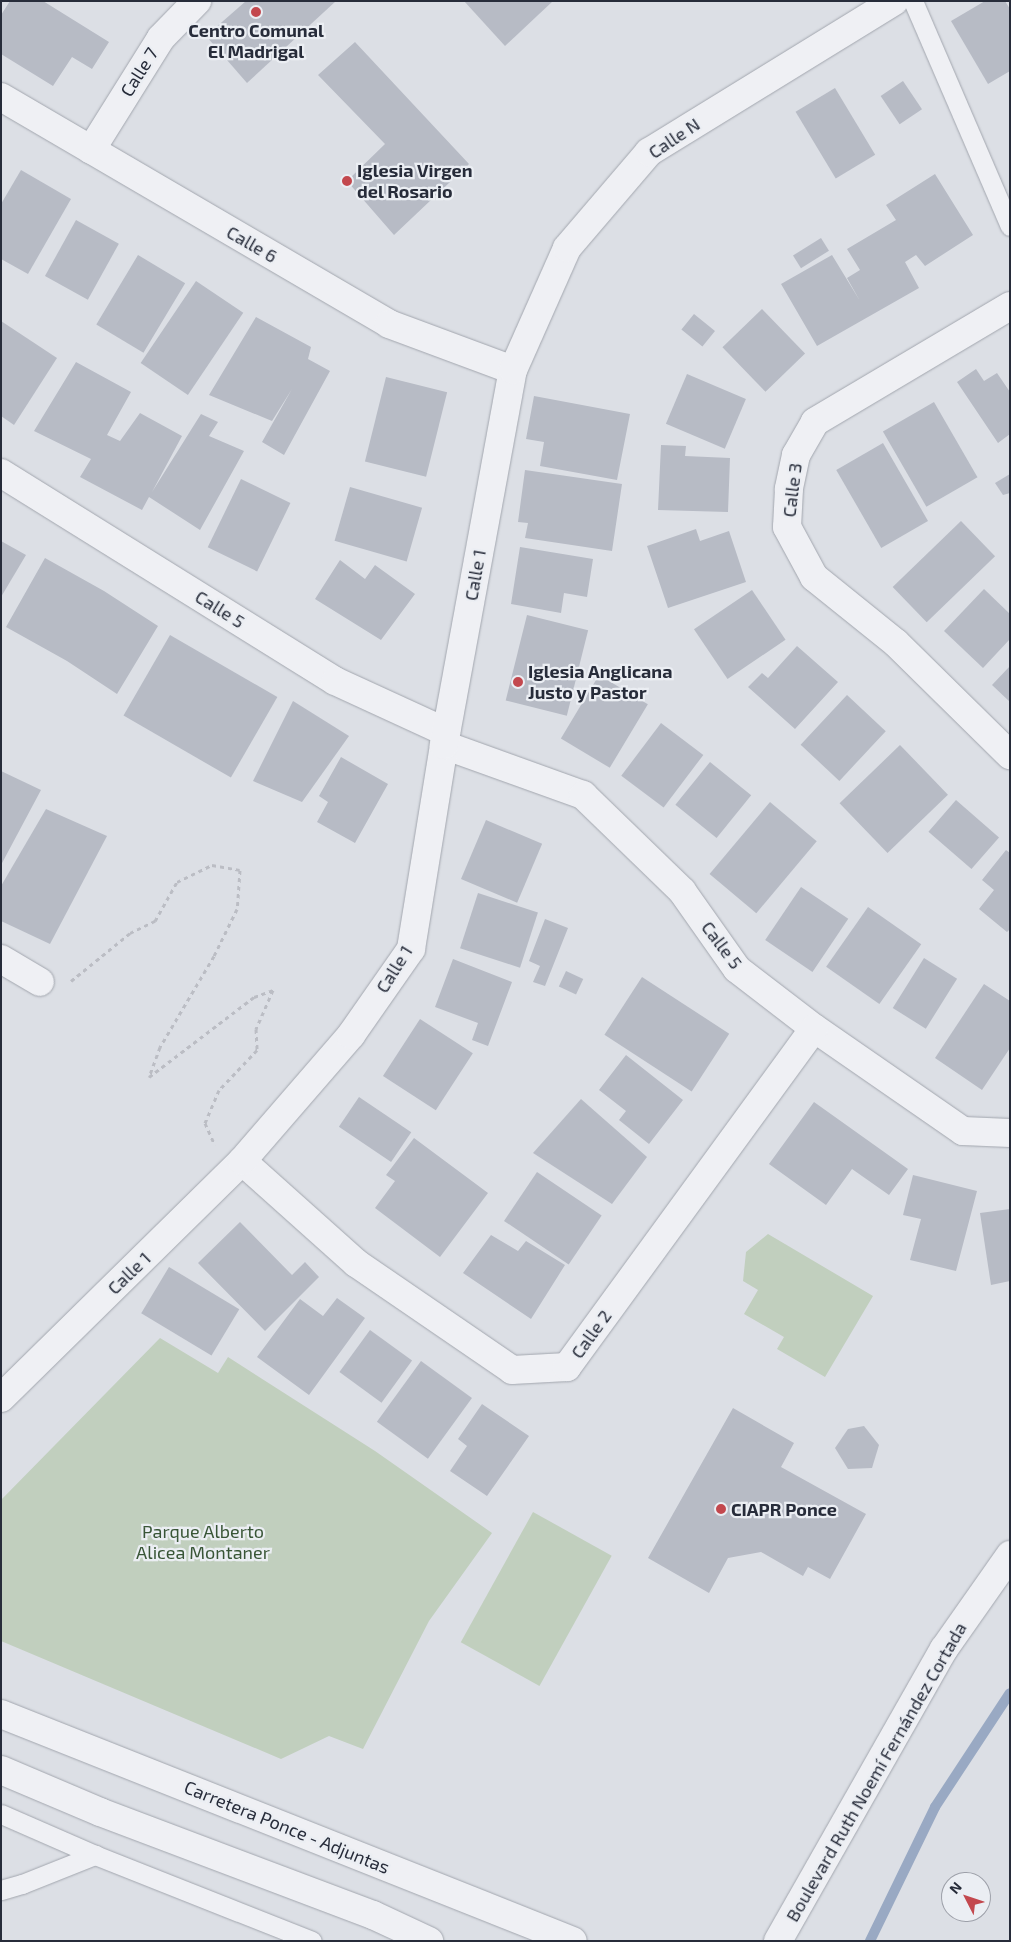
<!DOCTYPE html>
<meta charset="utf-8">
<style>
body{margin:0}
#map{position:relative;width:1011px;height:1942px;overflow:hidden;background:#dcdfe5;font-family:"Exo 2",sans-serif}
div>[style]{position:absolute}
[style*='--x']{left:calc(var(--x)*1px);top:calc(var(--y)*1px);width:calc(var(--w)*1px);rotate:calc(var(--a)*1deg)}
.green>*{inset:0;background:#c1cfbe;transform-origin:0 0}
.stream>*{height:10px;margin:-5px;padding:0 5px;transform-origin:5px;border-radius:5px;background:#99a9c3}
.building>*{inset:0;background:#b7bbc5;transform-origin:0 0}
.path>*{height:3px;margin-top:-1.5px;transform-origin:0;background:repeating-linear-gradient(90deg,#bbbdc4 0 4px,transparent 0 8px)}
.roads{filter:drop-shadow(0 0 1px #a2a6ae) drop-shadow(0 0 1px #a2a6ae)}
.service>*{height:19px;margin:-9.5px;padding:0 9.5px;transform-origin:9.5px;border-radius:9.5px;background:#eff0f4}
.minor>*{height:28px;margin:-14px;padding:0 14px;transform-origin:14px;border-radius:14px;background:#eff0f4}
.tertiary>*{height:28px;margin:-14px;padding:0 14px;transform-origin:14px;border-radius:14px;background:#eff0f4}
.dots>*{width:14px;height:14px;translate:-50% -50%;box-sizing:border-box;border:2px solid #ebeef3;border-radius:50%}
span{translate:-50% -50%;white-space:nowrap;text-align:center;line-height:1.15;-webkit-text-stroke:4.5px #ebeef3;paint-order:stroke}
.poi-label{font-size:18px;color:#272c3a;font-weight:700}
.left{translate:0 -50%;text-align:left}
.street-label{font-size:18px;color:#272c3a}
.park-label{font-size:18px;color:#385536}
.frame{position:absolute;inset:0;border:2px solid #272c3a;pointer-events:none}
.north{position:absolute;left:941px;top:1872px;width:50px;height:50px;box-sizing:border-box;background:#ebeef3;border:1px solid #9da0a9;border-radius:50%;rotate:311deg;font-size:14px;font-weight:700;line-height:20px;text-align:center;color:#272c3a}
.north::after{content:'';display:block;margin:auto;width:18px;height:22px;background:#c3484e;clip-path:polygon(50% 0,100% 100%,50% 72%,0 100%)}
</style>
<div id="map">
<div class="green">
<i style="clip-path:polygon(768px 1234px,873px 1296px,825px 1377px,777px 1349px,784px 1337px,744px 1314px,758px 1290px,743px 1281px,746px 1252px)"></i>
<i style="clip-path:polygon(160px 1338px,218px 1373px,228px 1357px,375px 1451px,492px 1533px,429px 1621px,363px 1749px,329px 1736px,281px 1759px,1px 1641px,1px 1500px)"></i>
<i style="left:533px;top:1512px;width:90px;height:149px;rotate:29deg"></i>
</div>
<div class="stream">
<i style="--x:870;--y:1941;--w:149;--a:-64.1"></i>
<i style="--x:935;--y:1807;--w:136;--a:-56.7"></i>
</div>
<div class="building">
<i style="clip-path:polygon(10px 1px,43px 1px,109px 42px,92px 69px,72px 57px,53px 86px,1px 54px,1px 15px)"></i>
<i style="clip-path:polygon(246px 1px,336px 1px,247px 83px,206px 36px)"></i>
<i style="clip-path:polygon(464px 1px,553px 1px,505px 46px)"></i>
<i style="clip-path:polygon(985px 1px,1005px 1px,1010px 9px,1010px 71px,988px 84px,951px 21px)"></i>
<i style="clip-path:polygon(355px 42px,469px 164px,394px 235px,347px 181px,385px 144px,318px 75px)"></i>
<i style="left:903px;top:81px;width:34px;height:27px;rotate:56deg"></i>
<i style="left:835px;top:88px;width:78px;height:46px;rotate:59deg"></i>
<i style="clip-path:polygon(21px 170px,71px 199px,28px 274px,1px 259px,1px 204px)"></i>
<i style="clip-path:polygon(935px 174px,973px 235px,925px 266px,916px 255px,905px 262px,919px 288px,817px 346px,781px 284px,832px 255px,860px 301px,847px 278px,860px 270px,847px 249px,896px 220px,886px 205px)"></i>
<i style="left:76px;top:220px;width:49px;height:64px;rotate:29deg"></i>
<i style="left:821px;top:238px;width:15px;height:33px;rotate:58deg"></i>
<i style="left:138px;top:255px;width:55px;height:81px;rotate:31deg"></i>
<i style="left:196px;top:281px;width:57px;height:99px;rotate:34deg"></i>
<i style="left:762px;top:309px;width:62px;height:55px;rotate:46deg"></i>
<i style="left:694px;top:314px;width:27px;height:20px;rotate:39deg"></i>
<i style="clip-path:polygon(256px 317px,311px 347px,308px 359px,330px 371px,284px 455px,262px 442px,292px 389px,272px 421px,209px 395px)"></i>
<i style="clip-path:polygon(1px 321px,57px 358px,14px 425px,1px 416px)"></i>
<i style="clip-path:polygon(76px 362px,131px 392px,107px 435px,120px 441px,140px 413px,182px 436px,152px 492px,201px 414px,218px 422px,209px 436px,244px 451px,200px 530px,149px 497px,142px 510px,80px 477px,91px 459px,34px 431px)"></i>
<i style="clip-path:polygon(976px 369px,984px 381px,997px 373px,1010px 392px,1010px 434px,998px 443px,957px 382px)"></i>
<i style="left:687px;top:374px;width:64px;height:54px;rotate:23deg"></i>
<i style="left:386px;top:377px;width:63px;height:87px;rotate:14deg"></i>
<i style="clip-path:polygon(534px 396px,630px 414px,617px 480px,540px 466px,544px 442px,526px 439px)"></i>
<i style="left:934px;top:402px;width:87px;height:59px;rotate:60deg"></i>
<i style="left:883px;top:443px;width:90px;height:54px;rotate:60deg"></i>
<i style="clip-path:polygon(661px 445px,686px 446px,685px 456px,730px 458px,728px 512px,658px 510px)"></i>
<i style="clip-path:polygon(525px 470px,622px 484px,612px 551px,525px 538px,528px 523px,518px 522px)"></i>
<i style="clip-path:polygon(1010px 474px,1010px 493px,1003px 495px,995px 483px)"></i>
<i style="left:241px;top:479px;width:55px;height:76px;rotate:26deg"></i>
<i style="left:350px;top:487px;width:75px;height:56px;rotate:16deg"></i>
<i style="left:961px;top:521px;width:49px;height:95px;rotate:46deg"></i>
<i style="clip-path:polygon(696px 529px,700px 541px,729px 531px,746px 582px,668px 608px,647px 546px)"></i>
<i style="clip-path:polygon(1px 541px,26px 555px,1px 597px)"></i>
<i style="clip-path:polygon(520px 547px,593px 559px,587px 597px,564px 593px,561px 613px,511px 604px)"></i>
<i style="clip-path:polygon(45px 558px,104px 591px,158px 626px,117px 694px,67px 661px,6px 627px)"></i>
<i style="clip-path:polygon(340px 560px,365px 579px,375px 565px,415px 594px,381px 640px,315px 599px)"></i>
<i style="clip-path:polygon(984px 589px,1010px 614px,1010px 639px,983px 668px,944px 631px)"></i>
<i style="left:752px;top:590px;width:60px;height:70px;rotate:56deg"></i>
<i style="left:527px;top:615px;width:63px;height:88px;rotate:14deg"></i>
<i style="left:170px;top:635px;width:124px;height:93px;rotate:30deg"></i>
<i style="clip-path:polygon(797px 646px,838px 682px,795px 729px,748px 687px,762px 673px,768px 678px)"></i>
<i style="clip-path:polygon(1010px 666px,1010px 702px,992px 685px)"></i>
<i style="left:599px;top:675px;width:57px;height:74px;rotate:31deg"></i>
<i style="left:847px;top:695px;width:53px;height:68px;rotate:43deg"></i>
<i style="clip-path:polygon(293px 701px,349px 736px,302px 802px,253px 781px)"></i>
<i style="left:661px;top:723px;width:53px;height:66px;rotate:37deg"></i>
<i style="left:900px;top:745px;width:69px;height:84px;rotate:46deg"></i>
<i style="clip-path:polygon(341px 757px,388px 784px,355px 843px,317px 822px,328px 802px,319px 796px)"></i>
<i style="left:710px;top:762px;width:53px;height:55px;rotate:39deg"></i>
<i style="clip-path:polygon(1px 771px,41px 790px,1px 865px)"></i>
<i style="left:956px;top:800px;width:57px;height:42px;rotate:41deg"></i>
<i style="left:770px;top:802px;width:61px;height:94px;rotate:40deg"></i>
<i style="clip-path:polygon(46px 809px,107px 836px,50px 944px,1px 921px,1px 886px)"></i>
<i style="left:486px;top:820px;width:61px;height:64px;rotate:23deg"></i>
<i style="clip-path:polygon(1006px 850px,1010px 853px,1010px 929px,1007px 932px,979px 909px,994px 890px,982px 880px)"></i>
<i style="left:801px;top:887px;width:57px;height:64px;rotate:34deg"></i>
<i style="left:478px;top:893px;width:63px;height:58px;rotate:18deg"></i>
<i style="left:868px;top:907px;width:65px;height:73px;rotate:35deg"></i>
<i style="clip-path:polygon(545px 919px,568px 928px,545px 986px,533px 982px,540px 966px,529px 961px)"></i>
<i style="left:924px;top:958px;width:39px;height:59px;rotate:32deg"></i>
<i style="clip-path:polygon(453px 959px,512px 982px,488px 1046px,472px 1040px,478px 1023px,435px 1007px)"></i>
<i style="left:566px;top:971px;width:19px;height:17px;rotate:25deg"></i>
<i style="left:642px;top:977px;width:104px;height:69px;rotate:33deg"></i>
<i style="clip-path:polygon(984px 984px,1010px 1001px,1010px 1048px,982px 1090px,935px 1058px)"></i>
<i style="left:420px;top:1019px;width:63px;height:68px;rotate:33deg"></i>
<i style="clip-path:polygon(626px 1055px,683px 1100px,649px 1144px,619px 1120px,626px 1111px,599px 1090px)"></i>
<i style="left:359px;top:1097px;width:63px;height:36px;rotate:34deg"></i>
<i style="clip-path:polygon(581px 1099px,647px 1157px,612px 1204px,533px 1153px)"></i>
<i style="clip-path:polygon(814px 1102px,908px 1169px,889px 1195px,852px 1169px,826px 1205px,769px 1164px)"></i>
<i style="clip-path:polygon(414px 1138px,488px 1193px,440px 1257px,375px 1208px,395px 1181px,386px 1175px)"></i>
<i style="left:537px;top:1172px;width:78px;height:59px;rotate:34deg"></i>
<i style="clip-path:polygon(913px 1175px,977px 1191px,956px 1271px,910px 1260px,921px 1219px,903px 1215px)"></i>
<i style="clip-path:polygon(1010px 1209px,1010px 1281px,991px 1285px,980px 1213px)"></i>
<i style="clip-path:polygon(240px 1222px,292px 1275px,305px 1262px,319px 1277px,265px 1331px,198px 1263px)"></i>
<i style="clip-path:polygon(491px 1235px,518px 1251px,526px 1241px,565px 1265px,531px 1319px,463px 1273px)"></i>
<i style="left:169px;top:1267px;width:82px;height:54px;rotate:31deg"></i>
<i style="clip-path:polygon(337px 1298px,365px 1318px,309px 1395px,257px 1357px,300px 1299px,323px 1316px)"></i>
<i style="left:370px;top:1330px;width:52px;height:52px;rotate:36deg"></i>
<i style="left:421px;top:1361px;width:63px;height:75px;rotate:36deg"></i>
<i style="clip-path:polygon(482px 1404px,529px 1436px,487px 1496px,450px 1471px,467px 1446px,458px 1439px)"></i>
<i style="clip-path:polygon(733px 1408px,794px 1443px,781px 1467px,866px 1514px,830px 1579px,808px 1567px,803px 1576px,761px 1552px,728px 1558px,709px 1593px,648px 1558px)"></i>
<i style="clip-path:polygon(864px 1426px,879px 1445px,872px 1468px,848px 1469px,835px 1448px,848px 1429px)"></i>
</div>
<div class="path">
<i style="--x:71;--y:981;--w:76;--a:-39.1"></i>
<i style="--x:130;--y:933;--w:28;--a:-26"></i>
<i style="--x:155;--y:921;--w:45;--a:-60.6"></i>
<i style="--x:177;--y:882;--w:39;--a:-26"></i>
<i style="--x:212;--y:865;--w:28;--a:10"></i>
<i style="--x:240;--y:870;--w:39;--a:94"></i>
<i style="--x:237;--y:909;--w:52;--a:116.1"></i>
<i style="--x:214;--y:956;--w:106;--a:120.7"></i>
<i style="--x:160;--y:1047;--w:32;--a:110"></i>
<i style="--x:149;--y:1077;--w:132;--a:-37.3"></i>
<i style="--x:254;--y:997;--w:20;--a:-20"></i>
<i style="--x:273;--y:990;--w:43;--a:113.6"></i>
<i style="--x:256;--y:1029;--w:21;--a:87"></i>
<i style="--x:257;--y:1050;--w:55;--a:133.5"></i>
<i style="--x:219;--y:1090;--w:36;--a:113"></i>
<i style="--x:205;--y:1123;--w:24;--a:66"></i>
</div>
<div class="roads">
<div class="service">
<i style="--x:913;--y:1;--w:245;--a:66.7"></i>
<i style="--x:1;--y:1814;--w:103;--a:23.6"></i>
<i style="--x:95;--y:1855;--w:233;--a:21.6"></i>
<i style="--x:1;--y:1890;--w:22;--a:-16"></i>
<i style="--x:22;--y:1884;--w:79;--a:-21.7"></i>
</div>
<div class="minor">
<i style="--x:1;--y:97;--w:450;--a:30.3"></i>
<i style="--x:389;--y:324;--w:132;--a:20.4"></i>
<i style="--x:91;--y:150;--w:132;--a:-58"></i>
<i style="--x:161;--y:38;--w:52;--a:-45.8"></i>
<i style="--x:1010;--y:306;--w:227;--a:149.3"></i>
<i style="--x:815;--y:422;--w:38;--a:120"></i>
<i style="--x:796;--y:455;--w:35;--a:102"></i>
<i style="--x:789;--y:489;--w:38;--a:93"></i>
<i style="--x:787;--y:527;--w:57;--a:61.6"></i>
<i style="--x:814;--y:577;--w:105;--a:38.8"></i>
<i style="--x:896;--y:643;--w:160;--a:44.5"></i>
<i style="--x:1;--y:473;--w:393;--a:31.9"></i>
<i style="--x:335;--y:681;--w:122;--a:24.7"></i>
<i style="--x:444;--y:745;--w:148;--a:19.8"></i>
<i style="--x:583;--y:795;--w:138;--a:44.1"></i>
<i style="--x:682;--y:891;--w:95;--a:54.8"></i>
<i style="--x:737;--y:969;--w:97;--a:37.5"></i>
<i style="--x:814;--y:1028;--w:181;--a:34.7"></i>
<i style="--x:963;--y:1131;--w:47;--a:2.4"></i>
<i style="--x:1;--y:959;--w:45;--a:30.5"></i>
<i style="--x:242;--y:1161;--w:153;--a:41.8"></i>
<i style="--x:356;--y:1263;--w:189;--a:34.4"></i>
<i style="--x:512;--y:1370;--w:55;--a:-3.1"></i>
<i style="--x:567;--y:1367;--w:419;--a:-53.9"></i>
<i style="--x:1;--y:1398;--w:338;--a:-44.5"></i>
<i style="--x:242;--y:1161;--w:167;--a:-49.1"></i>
<i style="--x:351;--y:1035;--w:105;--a:-55.1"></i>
<i style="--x:411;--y:949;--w:207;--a:-80.8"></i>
<i style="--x:444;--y:745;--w:381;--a:-79.6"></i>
<i style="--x:513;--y:370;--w:133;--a:-66.1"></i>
<i style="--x:567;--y:248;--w:126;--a:-49.5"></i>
<i style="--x:649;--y:152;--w:288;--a:-31.6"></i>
</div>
<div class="tertiary">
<i style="--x:1;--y:1714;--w:615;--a:21.65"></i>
<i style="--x:1;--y:1770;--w:108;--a:23"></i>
<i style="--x:100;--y:1812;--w:292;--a:20.7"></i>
<i style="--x:373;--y:1915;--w:62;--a:24.9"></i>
<i style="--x:778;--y:1941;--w:336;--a:-60.4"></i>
<i style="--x:944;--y:1649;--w:115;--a:-54.9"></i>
</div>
</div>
<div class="dots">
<i style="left:256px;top:12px;background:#c3484e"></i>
<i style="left:347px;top:181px;background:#c3484e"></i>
<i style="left:518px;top:682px;background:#c3484e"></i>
<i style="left:721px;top:1509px;background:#c3484e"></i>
</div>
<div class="poi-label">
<span style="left:256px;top:41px">Centro Comunal<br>El Madrigal</span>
<span class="left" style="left:357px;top:181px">Iglesia Virgen<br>del Rosario</span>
<span class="left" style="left:528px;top:682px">Iglesia Anglicana<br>Justo y Pastor</span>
<span class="left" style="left:731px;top:1509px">CIAPR Ponce</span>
</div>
<div class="street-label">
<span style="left:139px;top:72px;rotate:-58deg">Calle 7</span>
<span style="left:674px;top:138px;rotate:-34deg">Calle N</span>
<span style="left:252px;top:244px;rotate:30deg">Calle 6</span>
<span style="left:792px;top:490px;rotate:-83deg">Calle 3</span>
<span style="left:475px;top:575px;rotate:-80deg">Calle 1</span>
<span style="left:220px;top:609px;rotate:32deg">Calle 5</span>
<span style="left:722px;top:945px;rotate:53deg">Calle 5</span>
<span style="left:394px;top:969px;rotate:-58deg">Calle 1</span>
<span style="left:129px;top:1273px;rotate:-44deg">Calle 1</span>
<span style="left:591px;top:1334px;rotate:-54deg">Calle 2</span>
<span style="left:876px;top:1772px;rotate:-60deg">Boulevard Ruth Noemí Fernández Cortada</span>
<span style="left:287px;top:1827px;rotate:22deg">Carretera Ponce - Adjuntas</span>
</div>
<div class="park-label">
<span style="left:203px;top:1542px">Parque Alberto<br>Alicea Montaner</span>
</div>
<div class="frame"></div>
<div class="north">N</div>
</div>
